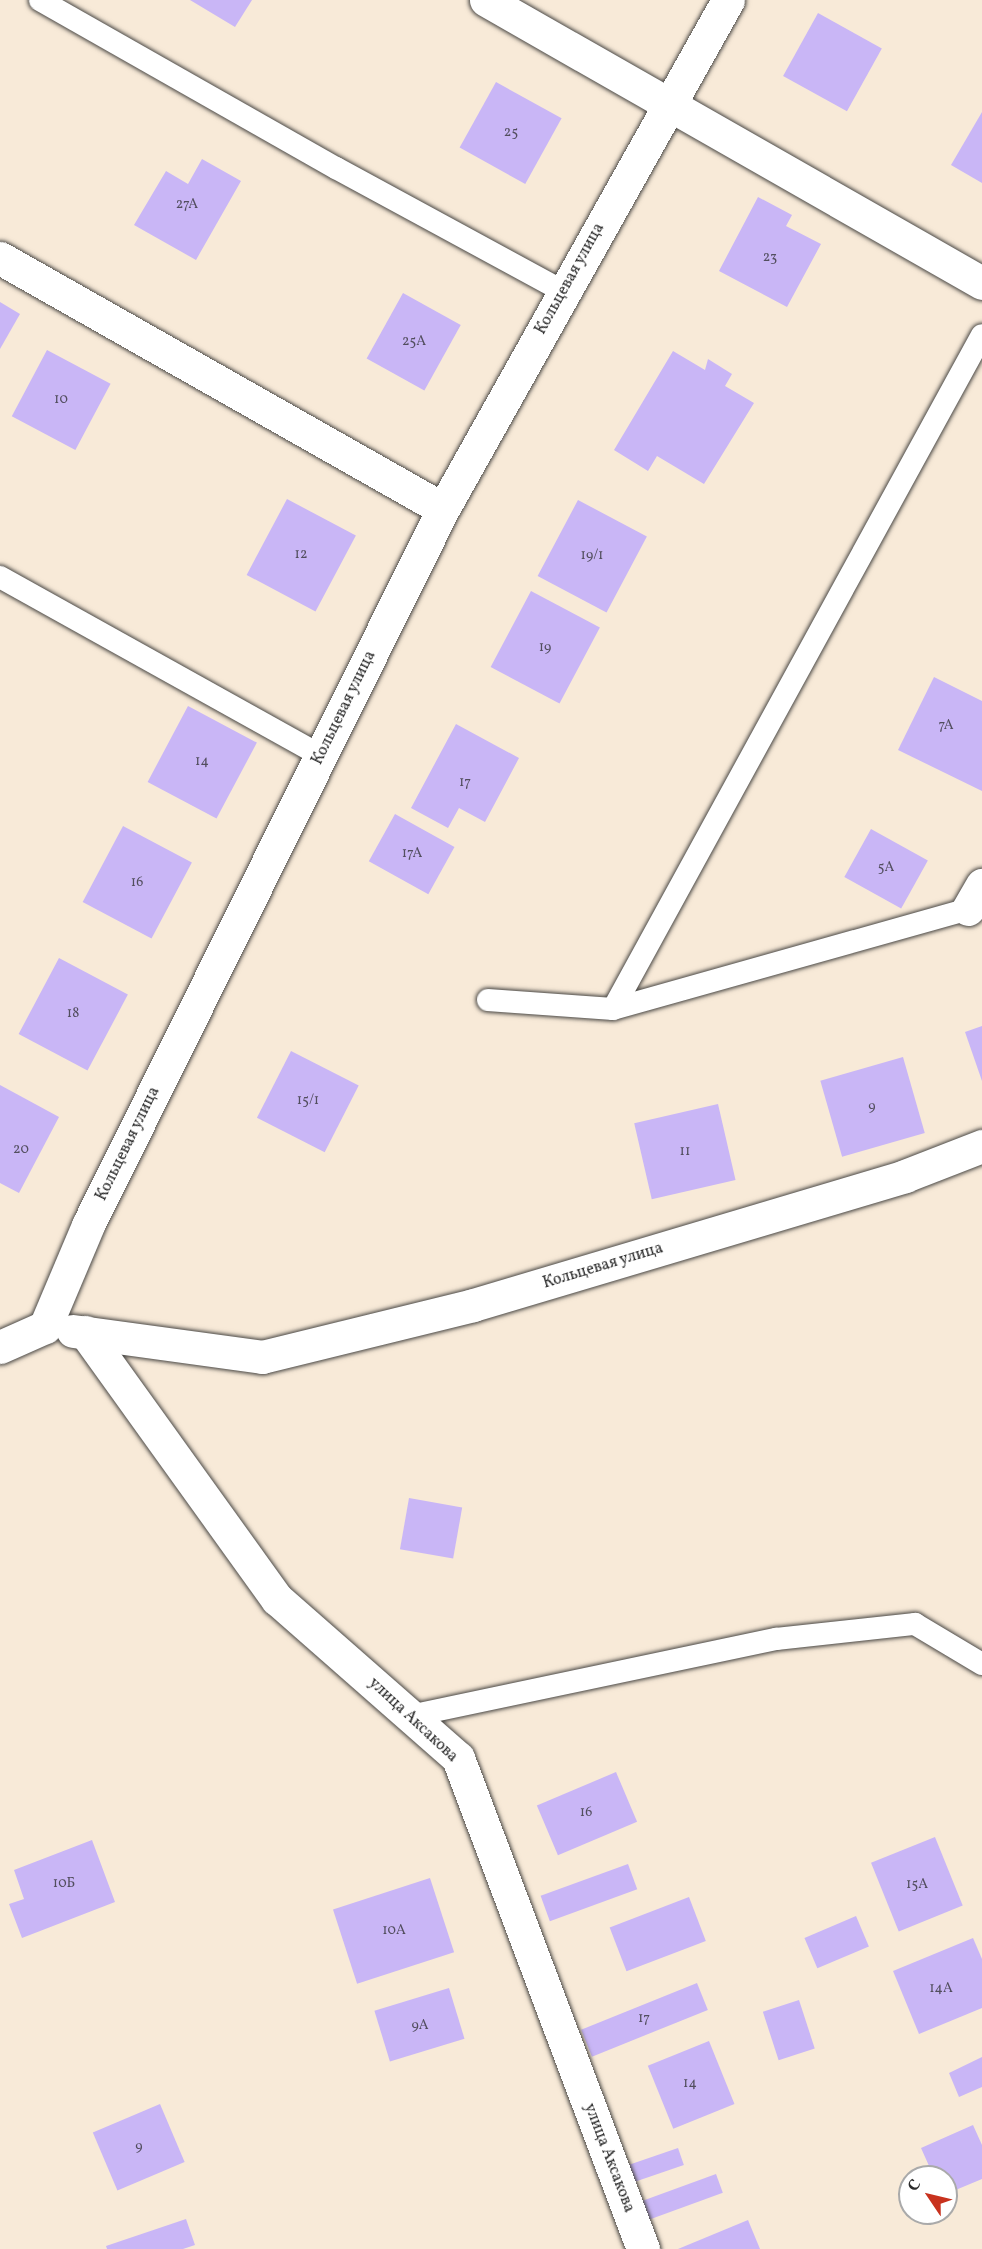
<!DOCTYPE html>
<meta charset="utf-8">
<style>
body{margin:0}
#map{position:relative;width:982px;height:2249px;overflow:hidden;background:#f8ead8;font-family:Vollkorn,serif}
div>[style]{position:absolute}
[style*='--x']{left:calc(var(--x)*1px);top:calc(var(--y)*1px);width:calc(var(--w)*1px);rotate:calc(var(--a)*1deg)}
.building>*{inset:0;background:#c9b6f6;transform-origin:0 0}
.roads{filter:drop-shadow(0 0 2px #4a4845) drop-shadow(0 0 2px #4a4845)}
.service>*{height:22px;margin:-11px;padding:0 11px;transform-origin:11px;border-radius:11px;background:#fff}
.minor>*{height:33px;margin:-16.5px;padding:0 16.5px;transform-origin:16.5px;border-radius:16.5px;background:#fff}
span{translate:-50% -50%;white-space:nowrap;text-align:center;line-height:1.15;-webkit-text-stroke:6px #fff;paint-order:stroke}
.number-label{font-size:14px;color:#524e5e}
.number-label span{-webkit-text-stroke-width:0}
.street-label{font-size:16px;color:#2b2b2b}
.north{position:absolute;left:898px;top:2165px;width:60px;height:60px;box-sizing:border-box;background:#fff;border:2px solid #aaa;border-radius:50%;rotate:305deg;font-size:16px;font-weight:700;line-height:24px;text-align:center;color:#2b2b2b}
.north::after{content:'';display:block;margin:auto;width:21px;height:27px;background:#c8321e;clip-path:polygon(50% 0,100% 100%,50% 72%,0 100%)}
</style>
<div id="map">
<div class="building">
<i style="clip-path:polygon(190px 0,252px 0,235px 27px)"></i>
<i style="left:818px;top:13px;width:73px;height:72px;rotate:29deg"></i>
<i style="left:496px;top:82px;width:75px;height:75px;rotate:29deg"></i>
<i style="clip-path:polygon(982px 112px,982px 183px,951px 165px)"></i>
<i style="clip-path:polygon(202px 159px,241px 181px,196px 260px,134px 225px,166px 171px,188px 184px)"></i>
<i style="clip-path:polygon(758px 197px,792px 215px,786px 226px,821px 244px,787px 307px,719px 271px)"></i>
<i style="left:403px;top:293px;width:66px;height:75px;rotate:29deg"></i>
<i style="clip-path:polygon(0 302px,20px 314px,0 349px)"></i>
<i style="left:47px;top:350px;width:72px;height:75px;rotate:28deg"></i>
<i style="clip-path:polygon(673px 351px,705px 370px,708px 359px,732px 374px,725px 386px,754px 403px,704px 484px,657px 456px,648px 471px,614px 450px)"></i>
<i style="left:287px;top:499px;width:78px;height:86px;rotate:28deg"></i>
<i style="left:578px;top:500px;width:78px;height:86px;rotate:28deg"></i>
<i style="left:531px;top:591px;width:78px;height:86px;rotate:28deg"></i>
<i style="clip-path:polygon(934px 677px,982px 701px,982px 791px,898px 750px)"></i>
<i style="left:188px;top:706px;width:78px;height:86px;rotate:28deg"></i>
<i style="clip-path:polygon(456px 724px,519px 758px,485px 822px,459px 808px,448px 828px,411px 808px)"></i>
<i style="left:395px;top:814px;width:68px;height:54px;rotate:29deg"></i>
<i style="left:123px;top:826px;width:78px;height:86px;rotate:28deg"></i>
<i style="left:871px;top:829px;width:65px;height:55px;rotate:29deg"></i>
<i style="left:59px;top:958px;width:78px;height:86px;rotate:28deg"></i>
<i style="clip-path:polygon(982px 1026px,982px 1081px,965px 1032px)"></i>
<i style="left:291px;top:1051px;width:76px;height:75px;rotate:27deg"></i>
<i style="left:903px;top:1057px;width:79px;height:86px;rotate:74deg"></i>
<i style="clip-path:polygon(0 1085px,59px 1117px,19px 1193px,0 1183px)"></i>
<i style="left:718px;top:1104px;width:78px;height:86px;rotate:77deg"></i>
<i style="left:409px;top:1498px;width:54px;height:52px;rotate:10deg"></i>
<i style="left:616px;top:1772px;width:54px;height:86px;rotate:67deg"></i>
<i style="left:935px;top:1837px;width:74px;height:69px;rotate:68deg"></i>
<i style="clip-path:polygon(92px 1840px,115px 1902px,22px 1938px,9px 1904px,24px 1899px,14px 1870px)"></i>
<i style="left:628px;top:1864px;width:27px;height:93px;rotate:70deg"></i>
<i style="left:430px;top:1878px;width:78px;height:102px;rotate:72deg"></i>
<i style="left:689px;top:1897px;width:47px;height:85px;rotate:69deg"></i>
<i style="left:856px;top:1916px;width:33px;height:56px;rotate:67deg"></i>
<i style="clip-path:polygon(973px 1938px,982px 1959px,982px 2008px,919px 2034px,893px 1971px)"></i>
<i style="left:697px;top:1983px;width:29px;height:125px;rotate:68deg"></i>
<i style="left:449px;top:1988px;width:53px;height:78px;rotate:73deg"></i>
<i style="left:799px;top:2000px;width:51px;height:38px;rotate:72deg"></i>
<i style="left:709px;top:2041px;width:68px;height:66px;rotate:68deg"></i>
<i style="clip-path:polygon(982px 2057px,982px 2087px,959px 2097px,949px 2073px)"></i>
<i style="left:160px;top:2104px;width:63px;height:73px;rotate:67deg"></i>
<i style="clip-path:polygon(973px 2125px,982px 2145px,982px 2179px,946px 2194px,946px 2177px,934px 2177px,921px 2148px)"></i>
<i style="left:678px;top:2148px;width:18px;height:54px;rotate:71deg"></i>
<i style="left:716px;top:2174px;width:20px;height:78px;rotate:70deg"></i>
<i style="clip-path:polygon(186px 2219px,195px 2245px,183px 2249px,107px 2249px,106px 2246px)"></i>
<i style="clip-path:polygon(748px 2220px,760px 2249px,678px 2249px)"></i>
</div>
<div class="roads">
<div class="service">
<i style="--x:40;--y:0;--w:340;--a:29.6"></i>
<i style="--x:336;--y:168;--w:258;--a:28.5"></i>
<i style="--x:0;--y:577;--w:366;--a:29.1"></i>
<i style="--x:488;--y:1000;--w:125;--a:4.1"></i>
<i style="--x:613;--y:1009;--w:383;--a:-15.7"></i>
<i style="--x:613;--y:1009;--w:768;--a:-61.3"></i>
<i style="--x:410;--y:1716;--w:374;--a:-11.9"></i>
<i style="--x:776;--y:1639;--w:140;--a:-6.2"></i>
<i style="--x:915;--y:1624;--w:78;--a:30.8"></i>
</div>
<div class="minor">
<i style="--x:486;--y:0;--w:571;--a:29.71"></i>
<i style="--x:0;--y:258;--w:509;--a:29.54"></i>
<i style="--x:968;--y:909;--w:28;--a:-60"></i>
<i style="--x:45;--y:1327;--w:111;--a:-67.1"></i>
<i style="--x:88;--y:1225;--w:799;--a:-63.63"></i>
<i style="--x:443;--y:509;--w:583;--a:-60.75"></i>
<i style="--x:73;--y:1331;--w:191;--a:7.8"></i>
<i style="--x:262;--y:1357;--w:217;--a:-13.8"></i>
<i style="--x:473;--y:1305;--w:451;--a:-16.6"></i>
<i style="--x:905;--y:1176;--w:83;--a:-21.3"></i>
<i style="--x:85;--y:1332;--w:329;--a:54.3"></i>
<i style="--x:277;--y:1599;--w:241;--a:41.3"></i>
<i style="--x:458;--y:1758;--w:525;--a:69.35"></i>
<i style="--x:0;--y:1347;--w:49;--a:-24"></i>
</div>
</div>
<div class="number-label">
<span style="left:511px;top:133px">25</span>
<span style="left:187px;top:205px">27А</span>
<span style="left:770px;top:258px">23</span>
<span style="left:414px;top:342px">25А</span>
<span style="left:61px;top:400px">10</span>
<span style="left:301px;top:555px">12</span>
<span style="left:592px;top:556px">19/1</span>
<span style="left:545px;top:648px">19</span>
<span style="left:946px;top:726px">7А</span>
<span style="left:202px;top:762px">14</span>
<span style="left:465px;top:783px">17</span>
<span style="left:412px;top:854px">17А</span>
<span style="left:886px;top:868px">5А</span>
<span style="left:137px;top:883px">16</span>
<span style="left:73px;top:1014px">18</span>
<span style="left:308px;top:1101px">15/1</span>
<span style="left:872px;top:1107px">9</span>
<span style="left:21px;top:1150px">20</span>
<span style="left:685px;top:1152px">11</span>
<span style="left:586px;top:1813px">16</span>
<span style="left:64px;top:1884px">10Б</span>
<span style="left:917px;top:1885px">15А</span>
<span style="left:394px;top:1931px">10А</span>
<span style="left:941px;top:1989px">14А</span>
<span style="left:644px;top:2019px">17</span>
<span style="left:420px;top:2026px">9А</span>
<span style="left:690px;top:2084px">14</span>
<span style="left:139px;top:2147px">9</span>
</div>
<div class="street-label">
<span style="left:570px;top:279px;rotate:-61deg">Кольцевая улица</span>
<span style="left:344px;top:708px;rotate:-64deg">Кольцевая улица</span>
<span style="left:128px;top:1144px;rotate:-64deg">Кольцевая улица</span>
<span style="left:603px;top:1266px;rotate:-17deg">Кольцевая улица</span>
<span style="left:413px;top:1720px;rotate:43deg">улица Аксакова</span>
<span style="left:609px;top:2158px;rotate:69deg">улица Аксакова</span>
</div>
<div class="north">С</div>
</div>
